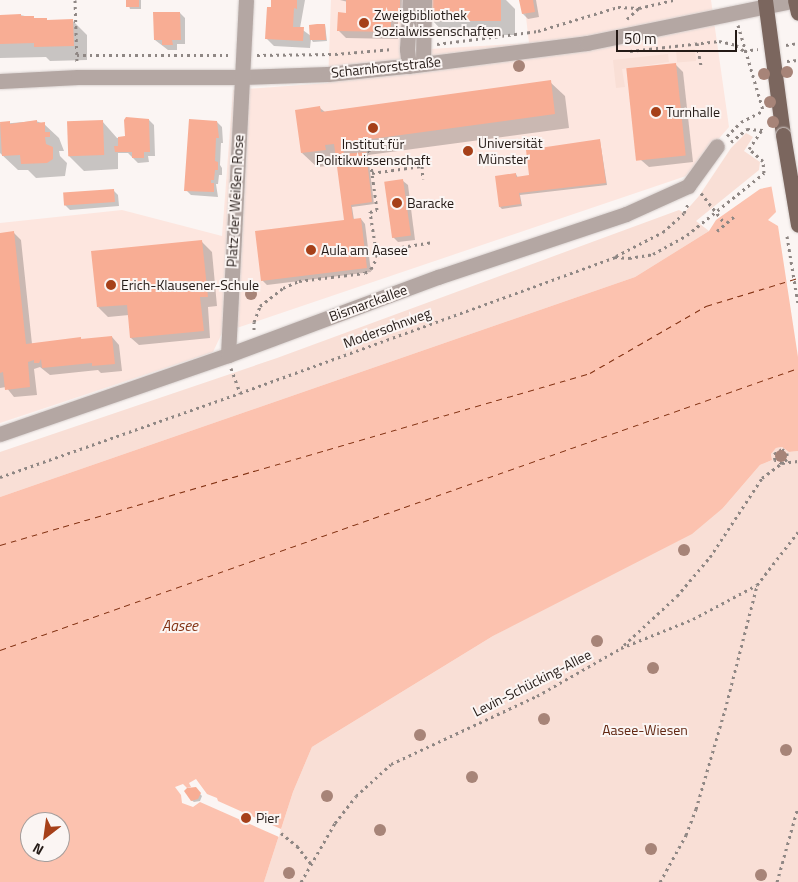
<!DOCTYPE html>
<meta charset="utf-8">
<style>
body{margin:0}
#map{position:relative;width:798px;height:882px;overflow:hidden;background:#fbf5f3;font-family:"Titillium Web",sans-serif}
div>[style]{position:absolute}
[style*='--x']{left:calc(var(--x)*1px);top:calc(var(--y)*1px);width:calc(var(--w)*1px);rotate:calc(var(--a)*1deg)}
.built>*{inset:0;background:#fde6df}
.green>*{inset:0;background:#f9dfd6;transform-origin:0 0}
.water>*{inset:0;background:#fcc2af}
.pier>*{inset:0;background:#fbf5f3}
.shadow>*{inset:0;background:#0003}
.ferry>*{height:1px;margin-top:-0.5px;transform-origin:0;background:repeating-linear-gradient(90deg,#823112 0 6px,transparent 0 11px)}
.building>*{inset:0;background:#f8ad94;transform-origin:0 0}
.path>*{height:3px;margin-top:-1.5px;transform-origin:0;background:repeating-linear-gradient(90deg,#8f8784 0 2.5px,transparent 0 6.5px)}
.roads{filter:drop-shadow(0 0 1px #d9d2d0) drop-shadow(0 0 1px #d9d2d0)}
.minor>*{height:15px;margin:-7.5px;padding:0 7.5px;transform-origin:7.5px;border-radius:7.5px;background:#b4a7a3}
.major>*{height:15px;margin:-7.5px;padding:0 7.5px;transform-origin:7.5px;border-radius:7.5px;background:#7b665e}
.path-bridge>*{height:3px;margin-top:-1.5px;transform-origin:0;background:repeating-linear-gradient(90deg,#8f8784 0 2.5px,transparent 0 6.5px)}
.bridges{filter:drop-shadow(0 0 1px #d9d2d0) drop-shadow(0 0 1px #d9d2d0)}
.major-bridge>*{height:15px;margin:-7.5px;padding:0 7.5px;transform-origin:7.5px;border-radius:7.5px;background:#7b665e}
.trees>*{width:12px;height:12px;margin:-6px;border-radius:50%;background:#a78478}
.dots>*{width:14px;height:14px;translate:-50% -50%;box-sizing:border-box;border:2px solid #fbf5f3;border-radius:50%}
span{translate:-50% -50%;white-space:nowrap;text-align:center;line-height:1.15;-webkit-text-stroke:4px #fbf5f3;paint-order:stroke}
.poi-label{font-size:14px;color:#241a16}
.left{translate:0 -50%;text-align:left}
.street-label{font-size:14px;color:#241a16}
.park-label{font-size:14px;color:#622813}
.water-label{font-size:15px;color:#823112;font-style:italic}
.north{position:absolute;left:20px;top:812px;width:50px;height:50px;box-sizing:border-box;background:#fbf5f3;border:1px solid #a59d9b;border-radius:50%;rotate:210deg;font-size:14px;font-weight:700;line-height:20px;text-align:center;color:#241a16}
.north::after{content:'';display:block;margin:auto;width:18px;height:22px;background:#a64019;clip-path:polygon(50% 0,100% 100%,50% 72%,0 100%)}
.scale{position:absolute;left:616px;top:30px;width:121px;height:22px;box-sizing:border-box;border:2px solid #241a16;border-top:0;padding-left:6px;font-size:15px;line-height:18px;white-space:nowrap;color:#241a16;-webkit-text-stroke:4px #fbf5f3;paint-order:stroke}
</style>
<div id="map">
<div class="built">
<i style="clip-path:polygon(331px 0,428px 0,430px 49px,529px 43px,524px 0,711px 0,729px 127px,686px 176px,222px 333px,213px 352px,0 423px,0 223px,122px 210px,222px 236px,233px 90px,328px 83px)"></i>
</div>
<div class="green">
<i style="left:695px;top:49px;width:12px;height:19px;rotate:85deg"></i>
<i style="clip-path:polygon(668px 54px,669px 62px,622px 69px,625px 87px,616px 88px,613px 60px)"></i>
<i style="clip-path:polygon(746px 133px,753px 137px,744px 151px,760px 162px,759px 170px,696px 221px,709px 231px,635px 277px,0 497px,0 452px,277px 358px,679px 210px,684px 213px,699px 196px,731px 148px)"></i>
<i style="clip-path:polygon(782px 447px,789px 452px,798px 451px,798px 882px,264px 882px,293px 792px,312px 747px,493px 636px,723px 508px,760px 465px,772px 460px,771px 454px,776px 448px)"></i>
</div>
<div class="water">
<i style="clip-path:polygon(evenodd,798px 181px,798px 451px,789px 452px,782px 447px,776px 448px,771px 454px,772px 460px,760px 465px,723px 508px,692px 534px,493px 636px,312px 747px,293px 792px,264px 882px,0 882px,0 497px,635px 277px,709px 231px,716px 220px,760px 189px,798px 181px,30px 822px,60px 822px,60px 852px,30px 852px,30px 822px)"></i>
</div>
<div class="pier">
<i style="clip-path:polygon(798px 178px,798px 357px,778px 226px,768px 220px,776px 212px,771px 184px)"></i>
<i style="clip-path:polygon(196px 779px,207px 794px,217px 798px,218px 801px,281px 829px,279px 837px,200px 802px,193px 807px,182px 803px,181px 795px,175px 787px,183px 784px,187px 788px,191px 787px,189px 783px)"></i>
</div>
<div class="shadow">
<i style="clip-path:polygon(127px 0,141px 0,141px 9px,130px 9px)"></i>
<i style="clip-path:polygon(272px 0,305px 0,300px 28px,311px 36px,325px 25px,327px 41px,313px 42px,311px 39px,310px 48px,274px 46px,267px 39px)"></i>
<i style="clip-path:polygon(340px 0,403px 0,407px 22px,398px 22px,398px 39px,346px 38px,338px 30px,347px 14px,348px 2px)"></i>
<i style="clip-path:polygon(432px 0,506px 0,515px 9px,515px 35px,446px 35px,432px 20px)"></i>
<i style="clip-path:polygon(520px 0,536px 0,539px 17px,528px 19px,523px 14px)"></i>
<i style="clip-path:polygon(180px 13px,185px 18px,185px 44px,177px 44px,177px 50px,168px 50px,155px 40px)"></i>
<i style="clip-path:polygon(20px 15px,49px 21px,72px 20px,87px 35px,87px 60px,50px 61px,46px 57px,0 58px,0 17px)"></i>
<i style="clip-path:polygon(676px 65px,683px 72px,693px 162px,649px 167px,641px 160px)"></i>
<i style="clip-path:polygon(550px 82px,565px 96px,569px 128px,368px 155px,374px 204px,352px 207px,354px 220px,361px 219px,365px 224px,371px 272px,267px 285px,262px 280px,345px 221px,338px 165px,317px 167px,302px 153px,320px 108px,325px 112px)"></i>
<i style="clip-path:polygon(149px 120px,154px 125px,155px 156px,148px 156px,149px 162px,138px 163px,128px 153px,118px 153px,118px 169px,84px 171px,69px 156px,102px 121px,117px 138px,126px 138px)"></i>
<i style="clip-path:polygon(36px 121px,44px 124px,59px 138px,64px 151px,59px 151px,60px 156px,67px 163px,65px 176px,36px 178px,28px 170px,18px 170px,0 153px,0 124px)"></i>
<i style="clip-path:polygon(217px 122px,222px 127px,223px 143px,221px 143px,220px 165px,222px 168px,222px 175px,219px 175px,218px 184px,216px 184px,218px 197px,191px 195px,186px 190px)"></i>
<i style="clip-path:polygon(600px 141px,607px 185px,520px 195px,522px 206px,502px 209px,500px 207px,516px 174px,518px 178px,531px 176px)"></i>
<i style="clip-path:polygon(403px 181px,408px 185px,415px 240px,398px 242px,393px 237px)"></i>
<i style="clip-path:polygon(113px 190px,118px 195px,119px 206px,70px 210px,65px 205px)"></i>
<i style="clip-path:polygon(14px 233px,21px 240px,32px 344px,80px 338px,83px 340px,112px 337px,119px 345px,122px 371px,101px 373px,98px 370px,50px 375px,40px 367px,34px 369px,37px 395px,14px 397px,6px 387px,0 388px,0 234px)"></i>
<i style="clip-path:polygon(202px 242px,212px 252px,217px 306px,208px 307px,210px 338px,139px 345px,131px 338px,129px 315px,108px 317px,98px 307px)"></i>
<i style="clip-path:polygon(195px 789px,202px 796px,200px 801px,194px 802px,191px 800px)"></i>
</div>
<div class="ferry">
<i style="--x:0;--y:545;--w:615;--a:-16.25"></i>
<i style="--x:590;--y:373;--w:134;--a:-30"></i>
<i style="--x:706;--y:306;--w:96;--a:-16.9"></i>
<i style="--x:0;--y:650;--w:846;--a:-19.46"></i>
</div>
<div class="building">
<i style="left:126px;top:0;width:13px;height:7px"></i>
<i style="clip-path:polygon(271px 0,297px 0,297px 9px,294px 8px,293px 27px,304px 27px,303px 41px,265px 39px,267px 7px,271px 7px)"></i>
<i style="clip-path:polygon(346px 0,400px 0,400px 15px,391px 15px,391px 32px,337px 31px,338px 12px,346px 13px)"></i>
<i style="left:431px;top:0;width:70px;height:21px"></i>
<i style="clip-path:polygon(519px 0,533px 0,535px 12px,522px 14px)"></i>
<i style="clip-path:polygon(153px 12px,180px 12px,181px 40px,172px 40px,173px 45px,162px 45px,162px 40px,154px 40px)"></i>
<i style="clip-path:polygon(21px 14px,21px 16px,34px 16px,34px 18px,47px 18px,47px 20px,73px 19px,74px 46px,34px 47px,34px 43px,0 44px,0 15px)"></i>
<i style="clip-path:polygon(317px 24px,325px 24px,326px 40px,310px 40px,309px 25px)"></i>
<i style="left:676px;top:63px;width:93px;height:50px;rotate:84deg"></i>
<i style="clip-path:polygon(551px 80px,555px 114px,342px 143px,344px 154px,366px 152px,372px 202px,351px 205px,353px 219px,361px 218px,367px 268px,261px 281px,255px 231px,344px 220px,334px 144px,325px 145px,326px 150px,301px 153px,295px 110px,320px 106px,321px 112px)"></i>
<i style="clip-path:polygon(126px 117px,149px 119px,150px 152px,144px 152px,144px 158px,132px 158px,132px 152px,115px 152px,114px 146px,118px 146px,118px 137px,125px 136px,124px 120px)"></i>
<i style="clip-path:polygon(189px 119px,217px 121px,219px 138px,216px 138px,215px 161px,218px 162px,218px 170px,215px 170px,214px 180px,211px 180px,211px 183px,214px 183px,214px 192px,184px 191px)"></i>
<i style="clip-path:polygon(37px 120px,37px 123px,45px 122px,45px 132px,50px 132px,50px 137px,45px 137px,46px 144px,53px 147px,53px 159px,47px 163px,21px 164px,20px 155px,2px 156px,0 122px,10px 121px,10px 124px)"></i>
<i style="left:103px;top:120px;width:35px;height:36px;rotate:88deg"></i>
<i style="clip-path:polygon(600px 139px,606px 183px,519px 193px,521px 204px,499px 207px,495px 176px,516px 173px,516px 177px,529px 175px,526px 150px)"></i>
<i style="left:403px;top:179px;width:57px;height:19px;rotate:82deg"></i>
<i style="left:114px;top:189px;width:13px;height:51px;rotate:86deg"></i>
<i style="clip-path:polygon(14px 231px,26px 344px,81px 337px,81px 339px,112px 336px,115px 364px,92px 366px,92px 363px,42px 368px,41px 359px,39px 363px,34px 363px,34px 360px,28px 362px,30px 387px,5px 390px,3px 372px,0 373px,0 233px)"></i>
<i style="clip-path:polygon(202px 240px,208px 297px,200px 297px,204px 331px,130px 338px,127px 305px,97px 307px,91px 251px)"></i>
<i style="clip-path:polygon(196px 787px,201px 793px,198px 799px,191px 801px,184px 791px,187px 788px)"></i>
</div>
<div class="path">
<i style="--x:75;--y:0;--w:62;--a:88.2"></i>
<i style="--x:627;--y:19;--w:16;--a:-43"></i>
<i style="--x:738;--y:25;--w:89;--a:73.6"></i>
<i style="--x:697;--y:43;--w:23;--a:80"></i>
<i style="--x:437;--y:44;--w:102;--a:-7.3"></i>
<i style="--x:538;--y:31;--w:84;--a:-16.7"></i>
<i style="--x:618;--y:7;--w:21;--a:3"></i>
<i style="--x:639;--y:8;--w:35;--a:-13"></i>
<i style="--x:786;--y:45;--w:12;--a:-9"></i>
<i style="--x:630;--y:51;--w:90;--a:-6.4"></i>
<i style="--x:719;--y:41;--w:17;--a:13"></i>
<i style="--x:736;--y:45;--w:10;--a:37"></i>
<i style="--x:744;--y:51;--w:14;--a:-8"></i>
<i style="--x:77;--y:55;--w:151;--a:0"></i>
<i style="--x:257;--y:55;--w:78;--a:-0.7"></i>
<i style="--x:335;--y:54;--w:58;--a:-4.9"></i>
<i style="--x:787;--y:61;--w:11;--a:-5"></i>
<i style="--x:727;--y:136;--w:20;--a:-45"></i>
<i style="--x:741;--y:122;--w:25;--a:-27"></i>
<i style="--x:731;--y:142;--w:21;--a:-39"></i>
<i style="--x:747;--y:129;--w:16;--a:4"></i>
<i style="--x:372;--y:173;--w:50;--a:-8"></i>
<i style="--x:422;--y:166;--w:13;--a:86"></i>
<i style="--x:701;--y:193;--w:39;--a:52"></i>
<i style="--x:717;--y:231;--w:23;--a:-40"></i>
<i style="--x:376;--y:251;--w:58;--a:-9"></i>
<i style="--x:616;--y:256;--w:53;--a:-27.1"></i>
<i style="--x:663;--y:232;--w:28;--a:-42"></i>
<i style="--x:684;--y:213;--w:12;--a:-66"></i>
<i style="--x:254;--y:330;--w:8;--a:-90"></i>
<i style="--x:254;--y:322;--w:17;--a:-69"></i>
<i style="--x:260;--y:306;--w:29;--a:-38"></i>
<i style="--x:283;--y:288;--w:17;--a:-24"></i>
<i style="--x:299;--y:281;--w:66;--a:-6.9"></i>
<i style="--x:365;--y:273;--w:7;--a:-34"></i>
<i style="--x:371;--y:269;--w:13;--a:-63"></i>
<i style="--x:377;--y:257;--w:46;--a:-98.8"></i>
<i style="--x:370;--y:212;--w:7;--a:-16"></i>
<i style="--x:377;--y:210;--w:60;--a:-97.7"></i>
<i style="--x:231;--y:368;--w:27;--a:70"></i>
<i style="--x:782;--y:449;--w:6;--a:39"></i>
<i style="--x:787;--y:453;--w:6;--a:90"></i>
<i style="--x:787;--y:459;--w:6;--a:141"></i>
<i style="--x:782;--y:463;--w:8;--a:-157"></i>
<i style="--x:775;--y:460;--w:6;--a:-99"></i>
<i style="--x:774;--y:454;--w:9;--a:-32"></i>
<i style="--x:0;--y:477;--w:254;--a:-19.3"></i>
<i style="--x:240;--y:393;--w:399;--a:-19.9"></i>
<i style="--x:615;--y:257;--w:14;--a:4"></i>
<i style="--x:629;--y:258;--w:24;--a:-9"></i>
<i style="--x:653;--y:254;--w:39;--a:-29"></i>
<i style="--x:687;--y:235;--w:99;--a:-38.8"></i>
<i style="--x:764;--y:173;--w:12;--a:-95"></i>
<i style="--x:763;--y:161;--w:18;--a:-139"></i>
<i style="--x:749;--y:149;--w:23;--a:-56"></i>
<i style="--x:624;--y:645;--w:72;--a:-42.8"></i>
<i style="--x:677;--y:596;--w:51;--a:-49.8"></i>
<i style="--x:710;--y:557;--w:95;--a:-56.6"></i>
<i style="--x:762;--y:478;--w:25;--a:-37"></i>
<i style="--x:782;--y:463;--w:16;--a:-7"></i>
<i style="--x:281;--y:833;--w:21;--a:39"></i>
<i style="--x:297;--y:846;--w:23;--a:52"></i>
<i style="--x:301;--y:882;--w:68;--a:-60"></i>
<i style="--x:335;--y:823;--w:34;--a:-52"></i>
<i style="--x:356;--y:796;--w:47;--a:-42.4"></i>
<i style="--x:391;--y:764;--w:161;--a:-25"></i>
<i style="--x:537;--y:696;--w:97;--a:-29.7"></i>
<i style="--x:621;--y:648;--w:78;--a:-21.9"></i>
<i style="--x:693;--y:619;--w:72;--a:-28"></i>
<i style="--x:757;--y:585;--w:67;--a:-52.3"></i>
<i style="--x:660;--y:882;--w:54;--a:-61"></i>
<i style="--x:686;--y:835;--w:28;--a:-69"></i>
<i style="--x:696;--y:809;--w:103;--a:-73.7"></i>
<i style="--x:725;--y:710;--w:129;--a:-75.6"></i>
<i style="--x:777;--y:882;--w:78;--a:-74.4"></i>
</div>
<div class="roads">
<div class="minor">
<i style="--x:423;--y:64;--w:64;--a:-89.1"></i>
<i style="--x:409;--y:66;--w:17;--a:-97"></i>
<i style="--x:407;--y:49;--w:49;--a:-86.5"></i>
<i style="--x:0;--y:81;--w:78;--a:-2.9"></i>
<i style="--x:78;--y:77;--w:164;--a:0"></i>
<i style="--x:242;--y:77;--w:86;--a:-2"></i>
<i style="--x:328;--y:74;--w:87;--a:-5.9"></i>
<i style="--x:415;--y:65;--w:173;--a:-7.3"></i>
<i style="--x:587;--y:43;--w:213;--a:-11.6"></i>
<i style="--x:228;--y:355;--w:355;--a:-87.1"></i>
<i style="--x:0;--y:434;--w:241;--a:-19.1"></i>
<i style="--x:228;--y:355;--w:224;--a:-20.4"></i>
<i style="--x:438;--y:277;--w:198;--a:-18.5"></i>
<i style="--x:626;--y:214;--w:68;--a:-24.3"></i>
<i style="--x:688;--y:186;--w:49;--a:-54.1"></i>
</div>
<div class="major">
<i style="--x:765;--y:0;--w:136;--a:82.4"></i>
<i style="--x:795;--y:0;--w:13;--a:77"></i>
</div>
</div>
<div class="path-bridge">
<i style="--x:787;--y:236;--w:69;--a:80.8"></i>
</div>
<div class="bridges">
<div class="major-bridge">
<i style="--x:783;--y:135;--w:91;--a:80.5"></i>
</div>
</div>
<div class="trees">
<i style="left:519px;top:66px"></i>
<i style="left:787px;top:72px"></i>
<i style="left:764px;top:74px"></i>
<i style="left:770px;top:102px"></i>
<i style="left:773px;top:122px"></i>
<i style="left:251px;top:294px"></i>
<i style="left:781px;top:456px"></i>
<i style="left:684px;top:550px"></i>
<i style="left:597px;top:641px"></i>
<i style="left:653px;top:668px"></i>
<i style="left:544px;top:719px"></i>
<i style="left:420px;top:735px"></i>
<i style="left:786px;top:750px"></i>
<i style="left:472px;top:777px"></i>
<i style="left:327px;top:796px"></i>
<i style="left:380px;top:830px"></i>
<i style="left:651px;top:849px"></i>
<i style="left:289px;top:873px"></i>
<i style="left:761px;top:875px"></i>
</div>
<div class="dots">
<i style="left:364px;top:23px;background:#a64019"></i>
<i style="left:656px;top:112px;background:#a64019"></i>
<i style="left:373px;top:128px;background:#a64019"></i>
<i style="left:468px;top:151px;background:#a64019"></i>
<i style="left:397px;top:203px;background:#a64019"></i>
<i style="left:311px;top:250px;background:#a64019"></i>
<i style="left:111px;top:285px;background:#a64019"></i>
<i style="left:246px;top:818px;background:#a64019"></i>
</div>
<div class="poi-label">
<span class="left" style="left:374px;top:23px">Zweigbibliothek<br>Sozialwissenschaften</span>
<span class="left" style="left:666px;top:112px">Turnhalle</span>
<span class="left" style="left:478px;top:151px">Universität<br>Münster</span>
<span style="left:373px;top:152px">Institut für<br>Politikwissenschaft</span>
<span class="left" style="left:407px;top:203px">Baracke</span>
<span class="left" style="left:321px;top:250px">Aula am Aasee</span>
<span class="left" style="left:121px;top:285px">Erich-Klausener-Schule</span>
<span class="left" style="left:256px;top:818px">Pier</span>
</div>
<div class="street-label">
<span style="left:386px;top:67px;rotate:-6deg">Scharnhorststraße</span>
<span style="left:235px;top:201px;rotate:-87deg">Platz der Weißen Rose</span>
<span style="left:368px;top:303px;rotate:-20deg">Bismarckallee</span>
<span style="left:387px;top:328px;rotate:-20deg">Modersohnweg</span>
<span style="left:532px;top:683px;rotate:-27deg">Levin-Schücking-Allee</span>
</div>
<div class="park-label">
<span style="left:645px;top:730px">Aasee-Wiesen</span>
</div>
<div class="water-label">
<span style="left:180px;top:626px">Aasee</span>
</div>
<div class="north">N</div>
<div class="scale">50 m</div>
</div>
